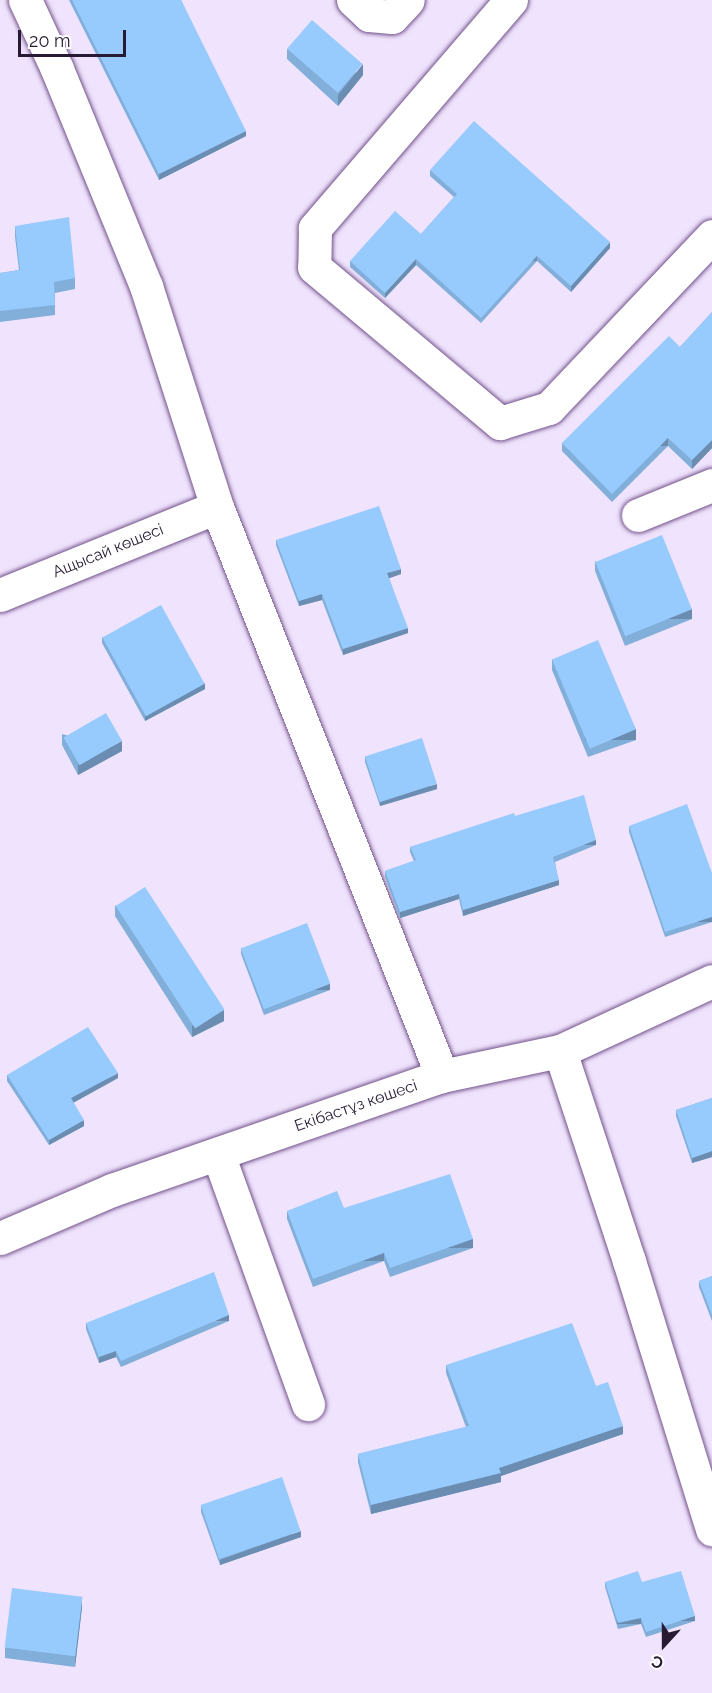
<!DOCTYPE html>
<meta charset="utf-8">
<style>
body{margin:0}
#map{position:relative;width:712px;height:1693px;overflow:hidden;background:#f0e3fd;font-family:Raleway,sans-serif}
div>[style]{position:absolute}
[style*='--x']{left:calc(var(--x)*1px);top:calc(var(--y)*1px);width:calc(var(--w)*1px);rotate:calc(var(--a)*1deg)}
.roads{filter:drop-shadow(0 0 2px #71528a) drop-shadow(0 0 2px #71528a)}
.street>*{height:33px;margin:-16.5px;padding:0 16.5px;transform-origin:16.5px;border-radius:16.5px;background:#fff}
.wall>*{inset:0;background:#82aeda}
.shaded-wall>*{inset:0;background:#6a8db1;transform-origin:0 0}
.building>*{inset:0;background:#97cafd;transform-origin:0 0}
span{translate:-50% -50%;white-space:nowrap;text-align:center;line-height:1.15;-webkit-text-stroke:4.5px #fff;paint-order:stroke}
.street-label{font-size:16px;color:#271a32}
.north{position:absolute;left:634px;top:1615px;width:60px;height:60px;-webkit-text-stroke:4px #fff;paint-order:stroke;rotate:201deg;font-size:16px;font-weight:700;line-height:24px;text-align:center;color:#271a32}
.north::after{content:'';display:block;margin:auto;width:21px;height:27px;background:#271a32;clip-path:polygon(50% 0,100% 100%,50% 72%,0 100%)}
.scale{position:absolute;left:18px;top:30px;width:108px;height:27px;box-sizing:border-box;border:3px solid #271a32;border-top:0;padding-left:8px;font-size:18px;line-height:21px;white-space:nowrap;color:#271a32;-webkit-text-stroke:4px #fff;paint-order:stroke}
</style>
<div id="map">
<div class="roads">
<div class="street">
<i style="--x:25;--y:0;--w:76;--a:65.1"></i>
<i style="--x:57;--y:69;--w:235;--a:67.7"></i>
<i style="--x:146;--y:286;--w:232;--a:72.2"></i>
<i style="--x:217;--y:507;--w:612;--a:68.42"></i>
<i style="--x:353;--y:0;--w:22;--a:43"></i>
<i style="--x:369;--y:15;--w:23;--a:5"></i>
<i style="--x:392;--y:17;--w:23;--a:-47"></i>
<i style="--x:511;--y:0;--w:301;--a:130.7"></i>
<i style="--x:315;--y:228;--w:39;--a:91"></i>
<i style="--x:314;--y:267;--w:243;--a:40"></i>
<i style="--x:500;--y:423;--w:51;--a:-17"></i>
<i style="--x:549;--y:408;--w:237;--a:-46.5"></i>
<i style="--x:638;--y:515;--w:80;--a:-22.1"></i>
<i style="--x:0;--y:595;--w:234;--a:-22.1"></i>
<i style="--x:560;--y:1051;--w:221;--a:71.8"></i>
<i style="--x:629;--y:1261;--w:281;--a:72.8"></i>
<i style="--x:218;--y:1154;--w:266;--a:70.2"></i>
<i style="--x:0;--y:1238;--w:122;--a:-23.2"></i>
<i style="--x:112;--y:1190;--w:349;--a:-19.1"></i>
<i style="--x:442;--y:1076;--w:121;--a:-12"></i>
<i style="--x:560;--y:1051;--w:167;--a:-24.7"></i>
</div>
</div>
<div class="wall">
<i style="clip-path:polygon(69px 0,181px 0,246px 136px,159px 180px)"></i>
<i style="clip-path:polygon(287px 49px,363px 75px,338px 106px,287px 59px)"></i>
<i style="clip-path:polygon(430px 170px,610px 248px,571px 292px,537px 261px,481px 323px,416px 265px,385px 298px,350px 267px,350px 261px,421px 234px,454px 197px,430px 176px)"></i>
<i style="clip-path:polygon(15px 226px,75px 278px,75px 289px,55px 293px,55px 315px,0 322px,0 273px,19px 270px,15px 237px)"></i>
<i style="clip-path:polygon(712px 312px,712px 448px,692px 469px,668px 446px,612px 502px,562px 451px,562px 443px,680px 347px)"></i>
<i style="clip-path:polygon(276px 540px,401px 574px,389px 578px,408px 633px,343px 655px,322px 600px,299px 606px,276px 545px)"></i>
<i style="clip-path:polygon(595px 561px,692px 619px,625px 646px,595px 571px)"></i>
<i style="clip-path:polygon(102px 637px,205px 689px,145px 721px,102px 643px)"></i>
<i style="clip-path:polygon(552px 659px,636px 740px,588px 757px,552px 670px)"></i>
<i style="clip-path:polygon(62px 734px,122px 751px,78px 775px,62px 745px)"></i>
<i style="clip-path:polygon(365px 756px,437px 789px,380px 806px,365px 762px)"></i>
<i style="clip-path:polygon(515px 816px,596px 845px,555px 862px,559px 885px,463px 916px,459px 899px,400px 918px,385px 877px,385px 871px,414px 861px,410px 852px,410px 847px)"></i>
<i style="clip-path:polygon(629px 826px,712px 873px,712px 922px,665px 937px,629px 832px)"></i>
<i style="clip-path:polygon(115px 905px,224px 1021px,192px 1037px,115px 916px)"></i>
<i style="clip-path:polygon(241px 948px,330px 990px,264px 1015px,241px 954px)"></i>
<i style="clip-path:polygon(7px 1075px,118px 1078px,73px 1103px,84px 1126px,49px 1145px,7px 1081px)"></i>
<i style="clip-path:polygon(712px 1098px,712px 1157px,692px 1163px,676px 1116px,676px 1110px)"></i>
<i style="clip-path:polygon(344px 1208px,473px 1248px,390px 1277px,384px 1261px,313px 1287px,287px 1219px,287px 1211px)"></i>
<i style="clip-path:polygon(712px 1276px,712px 1321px,699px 1287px,699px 1281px)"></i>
<i style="clip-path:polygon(229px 1321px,121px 1367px,116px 1357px,99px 1363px,86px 1329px,86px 1323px)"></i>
<i style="clip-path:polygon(446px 1365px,596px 1386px,623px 1434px,501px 1476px,501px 1482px,371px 1514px,358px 1462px,358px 1454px,466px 1427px,446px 1373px)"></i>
<i style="clip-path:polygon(201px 1506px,301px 1537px,220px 1565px,201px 1512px)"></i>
<i style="clip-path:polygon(605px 1582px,642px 1582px,695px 1621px,646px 1637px,641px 1624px,618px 1629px,605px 1587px)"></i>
<i style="clip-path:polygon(82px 1607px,75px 1667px,5px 1658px,5px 1648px)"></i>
</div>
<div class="shaded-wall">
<i style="clip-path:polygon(363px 64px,363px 75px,338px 106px,338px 95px)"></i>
<i style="clip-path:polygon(246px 131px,246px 136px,159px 180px,159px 174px)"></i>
<i style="clip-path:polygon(610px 242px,610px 248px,571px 292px,571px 286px)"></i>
<i style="left:537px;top:256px;width:5px;height:84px;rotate:90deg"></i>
<i style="clip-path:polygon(416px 259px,416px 265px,385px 298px,385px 293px)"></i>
<i style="left:668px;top:438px;width:8px;height:79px;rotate:90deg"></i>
<i style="clip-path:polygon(712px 440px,712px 448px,692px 469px,692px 460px)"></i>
<i style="clip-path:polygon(401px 569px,401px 574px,387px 579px,387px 573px)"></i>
<i style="clip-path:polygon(322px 594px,322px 600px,299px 606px,299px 601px)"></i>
<i style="left:692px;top:609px;width:10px;height:72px;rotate:90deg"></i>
<i style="clip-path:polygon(408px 628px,408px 633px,343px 655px,343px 649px)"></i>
<i style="clip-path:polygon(205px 683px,205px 689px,145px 721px,145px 716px)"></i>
<i style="left:636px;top:729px;width:11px;height:51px;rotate:90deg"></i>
<i style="clip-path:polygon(122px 741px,122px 751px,78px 775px,78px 764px)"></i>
<i style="clip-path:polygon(437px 784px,437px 789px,380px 806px,380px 800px)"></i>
<i style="left:596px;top:840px;width:5px;height:46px;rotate:90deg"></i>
<i style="clip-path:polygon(559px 880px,559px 885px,463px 916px,463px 910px)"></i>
<i style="clip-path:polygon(459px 894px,459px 899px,400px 918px,400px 912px)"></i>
<i style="left:712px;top:917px;width:5px;height:49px;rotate:90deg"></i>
<i style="left:330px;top:984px;width:6px;height:71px;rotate:90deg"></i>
<i style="clip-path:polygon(224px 1010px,224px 1021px,192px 1037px,192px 1026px)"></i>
<i style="clip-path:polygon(118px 1073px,118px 1078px,71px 1104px,71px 1098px)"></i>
<i style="clip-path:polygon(84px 1120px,84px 1126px,49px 1145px,49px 1140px)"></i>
<i style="clip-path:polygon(712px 1151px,712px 1157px,692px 1163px,692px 1158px)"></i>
<i style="left:473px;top:1239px;width:9px;height:88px;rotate:90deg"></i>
<i style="left:384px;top:1253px;width:8px;height:76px;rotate:90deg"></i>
<i style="left:229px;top:1315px;width:6px;height:117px;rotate:90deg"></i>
<i style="clip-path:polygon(116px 1351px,116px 1357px,99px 1363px,99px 1357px)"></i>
<i style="clip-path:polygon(623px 1426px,623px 1434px,501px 1476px,501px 1482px,371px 1514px,371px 1505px,499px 1468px)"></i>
<i style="clip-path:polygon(301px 1531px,301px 1537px,220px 1565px,220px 1560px)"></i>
<i style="clip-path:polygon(82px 1597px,82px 1607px,75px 1667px,75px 1657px)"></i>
<i style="left:695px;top:1616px;width:5px;height:52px;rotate:90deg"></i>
<i style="left:641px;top:1618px;width:6px;height:24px;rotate:90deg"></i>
</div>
<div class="building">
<i style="clip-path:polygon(72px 0,181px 0,246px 131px,159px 174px)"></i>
<i style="left:312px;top:20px;width:67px;height:38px;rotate:41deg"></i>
<i style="clip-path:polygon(474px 121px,610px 242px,571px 286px,537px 256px,481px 318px,416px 259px,385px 293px,350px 261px,395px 211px,421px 234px,457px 194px,430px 170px)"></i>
<i style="clip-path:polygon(69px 217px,75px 278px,54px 282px,55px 305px,0 311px,0 273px,20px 270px,15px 226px)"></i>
<i style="clip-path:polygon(712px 312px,712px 440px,692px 460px,668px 438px,612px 494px,562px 443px,669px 336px,680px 347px)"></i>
<i style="clip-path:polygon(379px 506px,401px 569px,387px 573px,408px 628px,343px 649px,322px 594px,299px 601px,276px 540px)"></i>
<i style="left:662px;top:535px;width:80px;height:72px;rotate:68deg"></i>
<i style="left:161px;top:605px;width:90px;height:67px;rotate:61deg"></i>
<i style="left:598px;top:640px;width:97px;height:50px;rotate:67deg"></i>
<i style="left:106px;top:713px;width:32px;height:49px;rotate:60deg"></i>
<i style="left:422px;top:738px;width:48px;height:60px;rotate:72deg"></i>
<i style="clip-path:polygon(584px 795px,596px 840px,553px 857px,559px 880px,463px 910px,459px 894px,400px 912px,385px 871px,416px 860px,410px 847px,514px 813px,515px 816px)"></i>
<i style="clip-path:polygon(687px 804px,712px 873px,712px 917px,665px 932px,629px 826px)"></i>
<i style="left:145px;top:887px;width:146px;height:35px;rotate:57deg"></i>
<i style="left:307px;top:923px;width:65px;height:71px;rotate:69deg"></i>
<i style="clip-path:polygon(88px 1027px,118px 1073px,71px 1098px,84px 1120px,49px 1140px,7px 1075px)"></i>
<i style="clip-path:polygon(712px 1098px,712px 1151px,692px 1158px,676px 1110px)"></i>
<i style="clip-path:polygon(450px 1174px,473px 1239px,390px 1268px,384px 1253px,313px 1279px,287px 1211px,337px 1191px,344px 1208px)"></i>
<i style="clip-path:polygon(214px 1272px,229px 1315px,121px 1361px,116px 1351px,99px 1357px,86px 1323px)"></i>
<i style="clip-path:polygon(712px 1276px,712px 1315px,699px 1281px)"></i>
<i style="clip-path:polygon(572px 1323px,596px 1386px,608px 1382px,623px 1426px,499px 1468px,501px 1473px,371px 1505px,358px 1454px,469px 1426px,446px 1365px)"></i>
<i style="left:282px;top:1477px;width:57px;height:86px;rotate:71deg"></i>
<i style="clip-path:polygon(638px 1571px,642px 1582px,681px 1571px,695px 1616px,646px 1632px,641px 1618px,618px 1623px,605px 1582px)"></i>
<i style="left:12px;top:1588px;width:71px;height:60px;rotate:7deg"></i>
</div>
<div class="street-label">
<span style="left:108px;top:551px;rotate:-22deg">Ащысай көшесі</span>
<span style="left:356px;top:1106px;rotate:-19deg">Екібастұз көшесі</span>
</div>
<div class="north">С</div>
<div class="scale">20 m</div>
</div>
